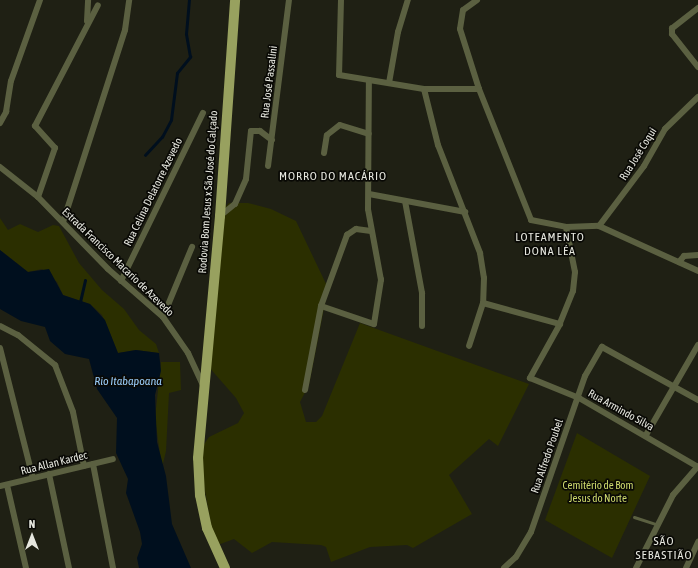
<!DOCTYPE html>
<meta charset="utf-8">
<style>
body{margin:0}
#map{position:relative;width:698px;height:568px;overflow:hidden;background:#1f2014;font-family:"Asap Condensed",sans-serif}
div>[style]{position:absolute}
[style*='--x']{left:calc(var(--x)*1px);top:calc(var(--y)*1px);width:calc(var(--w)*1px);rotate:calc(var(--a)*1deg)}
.green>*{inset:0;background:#2b2f00}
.water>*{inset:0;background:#000f1e}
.stream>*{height:2.5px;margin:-1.25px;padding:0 1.25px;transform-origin:1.25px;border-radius:1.25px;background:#000f1e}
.lane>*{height:3px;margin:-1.5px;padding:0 1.5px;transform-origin:1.5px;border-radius:1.5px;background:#5b6041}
.street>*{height:6px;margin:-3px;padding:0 3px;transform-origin:3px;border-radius:3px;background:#5b6041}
.primary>*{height:10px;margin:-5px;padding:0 5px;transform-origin:5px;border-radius:5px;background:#98a15f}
span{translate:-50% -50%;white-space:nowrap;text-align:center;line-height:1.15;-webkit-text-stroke:3.5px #090905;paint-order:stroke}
.street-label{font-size:11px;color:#e6e7df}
.park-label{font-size:11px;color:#cdd96c}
.neighbourhood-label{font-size:12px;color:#e6e7df;letter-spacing:1px}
.water-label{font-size:12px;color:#98caf6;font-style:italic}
.north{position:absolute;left:12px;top:516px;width:40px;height:40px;-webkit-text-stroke:3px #090905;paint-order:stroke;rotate:0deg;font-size:11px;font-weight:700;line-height:16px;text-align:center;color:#e6e7df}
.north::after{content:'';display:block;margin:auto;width:14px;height:18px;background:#e6e7df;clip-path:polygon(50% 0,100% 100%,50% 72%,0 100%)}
</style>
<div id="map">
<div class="green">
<i style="clip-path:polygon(229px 203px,248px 203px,271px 209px,296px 221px,328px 288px,309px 385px,300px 402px,306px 422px,316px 422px,322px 416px,360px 323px,529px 384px,498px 446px,489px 439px,449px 475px,472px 514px,413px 548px,407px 545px,370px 547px,331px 562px,326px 547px,321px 545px,272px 542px,252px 553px,234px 539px,215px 546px,198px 453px,209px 437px,238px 423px,244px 413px,236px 398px,208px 366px,224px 208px)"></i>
<i style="clip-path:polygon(0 218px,8px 230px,20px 224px,38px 232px,53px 225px,59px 226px,79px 263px,102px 290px,124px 309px,139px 330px,156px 344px,159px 353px,136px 350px,118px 353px,102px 315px,90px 304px,63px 295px,57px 282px,42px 269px,28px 272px,0 250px)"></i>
<i style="clip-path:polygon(161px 362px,180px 362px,181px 390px,169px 393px,166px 451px,162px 468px,155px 418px)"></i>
<i style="clip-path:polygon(577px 433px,650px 476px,612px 558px,545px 520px)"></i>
</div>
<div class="water">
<i style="clip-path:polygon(0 250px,28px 272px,49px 269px,63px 295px,90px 304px,105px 320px,118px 353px,136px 350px,159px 353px,161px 371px,155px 395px,157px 442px,166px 476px,172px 524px,191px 568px,139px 568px,137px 558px,142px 544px,140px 532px,126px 493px,128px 479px,116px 453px,117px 418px,97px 389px,89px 359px,65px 354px,50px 341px,45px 327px,21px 321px,0 309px)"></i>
</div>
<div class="stream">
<i style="--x:145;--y:155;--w:25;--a:-47"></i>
<i style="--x:162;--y:137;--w:19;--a:-62"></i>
<i style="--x:171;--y:120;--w:47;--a:-82.7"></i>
<i style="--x:177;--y:73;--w:21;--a:-51"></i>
<i style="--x:190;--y:57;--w:23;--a:-100"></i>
<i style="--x:186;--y:34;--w:34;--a:-85"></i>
<i style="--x:80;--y:302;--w:22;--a:-77"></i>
</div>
<div class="lane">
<i style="--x:634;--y:517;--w:23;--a:18"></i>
</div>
<div class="street">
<i style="--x:341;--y:0;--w:75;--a:91.5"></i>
<i style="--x:339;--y:75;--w:86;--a:9.4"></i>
<i style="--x:424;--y:89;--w:55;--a:0"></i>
<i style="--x:477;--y:0;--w:17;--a:144"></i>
<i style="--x:463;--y:10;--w:19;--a:99"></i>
<i style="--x:460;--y:29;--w:63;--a:72.4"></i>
<i style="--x:479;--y:89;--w:141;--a:68.3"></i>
<i style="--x:531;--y:220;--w:36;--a:11"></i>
<i style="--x:566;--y:227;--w:33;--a:-2"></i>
<i style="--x:599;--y:226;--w:109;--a:24.4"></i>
<i style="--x:698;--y:8;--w:33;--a:142"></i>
<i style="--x:672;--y:28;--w:6;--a:90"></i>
<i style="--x:672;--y:34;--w:42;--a:51.8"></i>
<i style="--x:87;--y:21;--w:21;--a:-87"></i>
<i style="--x:389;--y:83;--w:52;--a:-80"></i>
<i style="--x:398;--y:32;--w:34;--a:-73"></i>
<i style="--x:424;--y:89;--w:58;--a:76"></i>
<i style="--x:438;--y:145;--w:116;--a:68.7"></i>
<i style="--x:480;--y:253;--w:25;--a:81"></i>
<i style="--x:484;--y:278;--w:25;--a:92"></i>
<i style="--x:483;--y:303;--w:45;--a:108"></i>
<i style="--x:0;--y:123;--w:13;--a:-61"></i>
<i style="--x:6;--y:112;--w:31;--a:-81"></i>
<i style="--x:11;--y:81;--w:86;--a:-70.3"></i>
<i style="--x:324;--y:153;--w:18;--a:-81"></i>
<i style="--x:327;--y:135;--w:16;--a:-38"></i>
<i style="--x:340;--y:125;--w:30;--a:17"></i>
<i style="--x:268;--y:166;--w:167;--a:-82.8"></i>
<i style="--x:0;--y:167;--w:48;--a:38.3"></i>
<i style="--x:38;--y:197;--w:100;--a:45.8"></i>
<i style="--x:108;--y:269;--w:73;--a:41.1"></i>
<i style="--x:163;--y:317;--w:44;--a:55.2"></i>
<i style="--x:188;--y:353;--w:35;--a:65"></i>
<i style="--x:369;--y:194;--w:98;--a:10.6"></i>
<i style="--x:38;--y:197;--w:52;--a:-70.9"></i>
<i style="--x:55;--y:148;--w:30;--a:-132"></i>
<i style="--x:35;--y:126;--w:136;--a:-62.5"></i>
<i style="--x:405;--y:201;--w:94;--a:79.5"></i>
<i style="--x:422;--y:293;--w:33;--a:90"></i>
<i style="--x:220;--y:216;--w:19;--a:-39"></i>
<i style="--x:235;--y:204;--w:27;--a:-66"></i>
<i style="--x:246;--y:179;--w:48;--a:-84.1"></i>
<i style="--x:251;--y:131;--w:9;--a:0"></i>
<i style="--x:260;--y:131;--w:15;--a:37"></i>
<i style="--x:63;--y:222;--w:202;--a:-72.1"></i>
<i style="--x:125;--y:30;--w:30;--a:-82"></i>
<i style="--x:599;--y:226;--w:75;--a:-53.1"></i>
<i style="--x:644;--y:166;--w:43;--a:-60.4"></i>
<i style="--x:665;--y:129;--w:46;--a:-44.1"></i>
<i style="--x:566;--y:227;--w:46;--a:78.7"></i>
<i style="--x:575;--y:272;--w:19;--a:96"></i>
<i style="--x:573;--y:291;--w:35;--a:112"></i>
<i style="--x:560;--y:324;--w:62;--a:119.1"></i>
<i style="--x:530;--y:378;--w:53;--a:22.2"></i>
<i style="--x:579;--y:398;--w:138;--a:30.1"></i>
<i style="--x:679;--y:262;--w:8;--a:-50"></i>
<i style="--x:684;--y:256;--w:14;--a:-4"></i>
<i style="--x:121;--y:281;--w:187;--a:-64"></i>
<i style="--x:483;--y:303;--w:80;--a:15.3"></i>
<i style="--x:321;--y:306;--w:56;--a:18.8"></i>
<i style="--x:374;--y:324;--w:45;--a:-81"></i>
<i style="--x:381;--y:280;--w:72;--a:-100.4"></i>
<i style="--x:368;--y:209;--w:129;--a:-89.6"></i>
<i style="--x:163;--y:317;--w:76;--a:-67.5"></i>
<i style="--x:0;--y:326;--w:20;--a:27"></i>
<i style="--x:18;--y:335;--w:48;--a:39"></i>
<i style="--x:55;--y:365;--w:50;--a:69"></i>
<i style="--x:73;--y:412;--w:55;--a:78.5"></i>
<i style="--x:0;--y:348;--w:134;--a:75.8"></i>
<i style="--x:305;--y:390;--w:86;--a:-79.2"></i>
<i style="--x:321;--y:306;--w:76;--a:-69.9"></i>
<i style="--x:347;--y:235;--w:11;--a:-34"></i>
<i style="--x:356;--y:229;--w:15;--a:8"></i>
<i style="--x:646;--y:435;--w:104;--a:-60"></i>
<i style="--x:93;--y:464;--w:106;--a:79.1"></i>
<i style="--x:49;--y:474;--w:96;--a:78"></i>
<i style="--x:7;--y:485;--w:85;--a:77.1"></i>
<i style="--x:0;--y:486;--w:116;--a:-13.4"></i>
<i style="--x:504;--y:568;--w:16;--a:-43"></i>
<i style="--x:516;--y:557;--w:29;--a:-59"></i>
<i style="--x:531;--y:532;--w:165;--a:-70.9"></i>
<i style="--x:585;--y:376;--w:34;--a:-60"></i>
<i style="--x:602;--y:347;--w:110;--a:28.9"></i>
<i style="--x:636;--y:568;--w:82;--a:-63.1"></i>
<i style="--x:673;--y:495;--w:38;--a:-49"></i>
<i style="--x:686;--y:568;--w:29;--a:-65"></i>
</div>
<div class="primary">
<i style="--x:225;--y:568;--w:44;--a:-114.2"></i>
<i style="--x:207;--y:528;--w:34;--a:-102"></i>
<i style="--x:200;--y:495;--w:37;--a:-93"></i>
<i style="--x:198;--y:458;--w:243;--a:-84.8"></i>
<i style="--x:220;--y:216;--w:217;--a:-86"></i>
</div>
<div class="street-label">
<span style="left:269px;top:82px;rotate:-83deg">Rua José Passalini</span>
<span style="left:638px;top:154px;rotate:-58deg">Rua José Coqui</span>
<span style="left:153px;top:192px;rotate:-64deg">Rua Celina Delatorre Azevedo</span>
<span style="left:208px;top:192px;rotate:-86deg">Rodovia Bom Jesus x São José do Calçado</span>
<span style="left:118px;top:262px;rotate:44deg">Estrada Francisco Macario de Azevedo</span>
<span style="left:621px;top:410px;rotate:29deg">Rua Armindo Silva</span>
<span style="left:547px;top:456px;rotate:-71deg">Rua Alfredo Poubel</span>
<span style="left:54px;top:463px;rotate:-14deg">Rua Allan Kardec</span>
</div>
<div class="park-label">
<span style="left:598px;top:492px">Cemitério de Bom<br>Jesus do Norte</span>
</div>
<div class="neighbourhood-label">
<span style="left:333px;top:177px">MORRO DO MACÁRIO</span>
<span style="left:550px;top:245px">LOTEAMENTO<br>DONA LÉA</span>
<span style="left:664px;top:549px">SÃO<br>SEBASTIÃO</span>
</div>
<div class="water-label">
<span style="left:128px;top:382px">Rio Itabapoana</span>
</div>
<div class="north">N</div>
</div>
